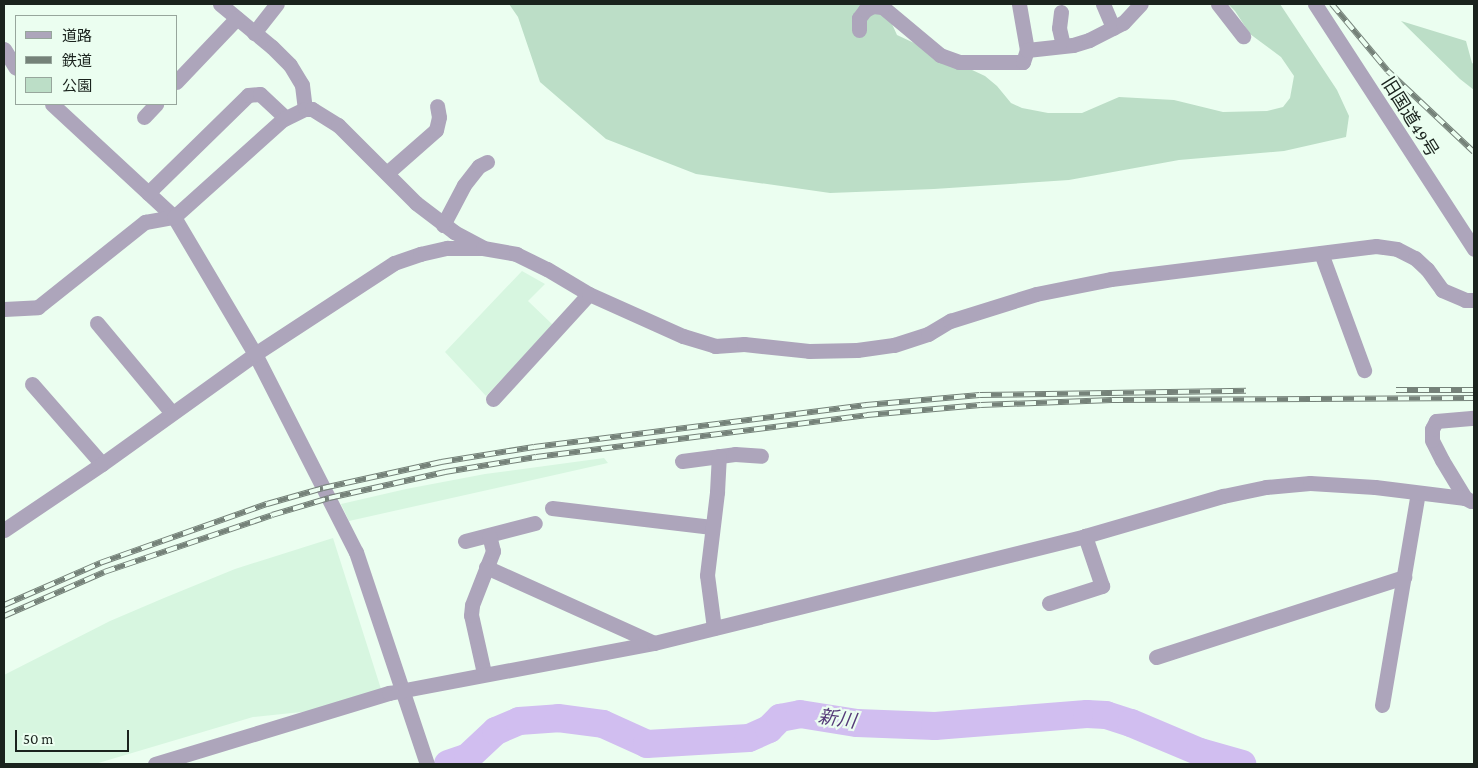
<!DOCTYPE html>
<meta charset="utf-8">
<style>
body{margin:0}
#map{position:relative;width:1478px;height:768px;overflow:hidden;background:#ebfef0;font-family:"Crimson Pro","Noto Sans JP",serif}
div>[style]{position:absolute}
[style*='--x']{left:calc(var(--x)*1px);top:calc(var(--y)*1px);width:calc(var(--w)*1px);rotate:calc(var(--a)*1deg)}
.built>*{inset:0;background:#d7f6e0}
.green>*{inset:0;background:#bcdec7}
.river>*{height:28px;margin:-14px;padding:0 14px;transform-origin:14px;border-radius:14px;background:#d1bef0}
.minor>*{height:15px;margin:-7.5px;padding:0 7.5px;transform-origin:7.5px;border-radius:7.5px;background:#ada5bb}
.rail>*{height:5.5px;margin-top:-2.75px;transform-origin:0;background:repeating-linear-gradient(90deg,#ebfef0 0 11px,#758279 0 22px);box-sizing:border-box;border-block:1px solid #758279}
span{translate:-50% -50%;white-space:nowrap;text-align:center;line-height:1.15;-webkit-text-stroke:4.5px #ebfef0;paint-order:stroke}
.street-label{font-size:18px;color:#1a231d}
.water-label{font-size:19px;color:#553b78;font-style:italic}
.frame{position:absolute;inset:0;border:5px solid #1a231d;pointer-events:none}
.legend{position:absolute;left:15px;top:15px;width:162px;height:90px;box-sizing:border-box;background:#ebfef0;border:1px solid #97a69c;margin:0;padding:6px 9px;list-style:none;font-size:15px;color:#1a231d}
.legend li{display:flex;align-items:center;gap:10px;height:25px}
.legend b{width:25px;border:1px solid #97a69c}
.scale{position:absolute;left:15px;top:730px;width:114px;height:22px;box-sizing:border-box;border:2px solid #1a231d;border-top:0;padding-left:6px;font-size:15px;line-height:18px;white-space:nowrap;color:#1a231d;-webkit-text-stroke:4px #ebfef0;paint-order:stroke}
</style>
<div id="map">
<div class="built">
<i style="clip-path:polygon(522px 271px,545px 284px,528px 301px,553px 325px,486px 396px,445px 352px)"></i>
<i style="clip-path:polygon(604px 458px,608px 463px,349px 521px,341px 504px,406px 489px,485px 474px)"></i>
<i style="clip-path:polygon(333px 538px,381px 689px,330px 709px,253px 717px,95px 764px,4px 764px,4px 675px,110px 621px,164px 598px,235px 569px)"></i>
</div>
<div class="green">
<i style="clip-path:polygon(509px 4px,885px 4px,887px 13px,897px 35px,985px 76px,997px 86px,1011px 103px,1022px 108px,1048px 113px,1082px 113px,1119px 97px,1174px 100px,1223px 112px,1267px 111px,1283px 107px,1290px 98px,1294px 76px,1281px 57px,1250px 34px,1235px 11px,1228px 4px,1280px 4px,1337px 90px,1349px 116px,1346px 137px,1284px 151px,1179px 160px,1069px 180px,934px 189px,830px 193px,696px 174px,606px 139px,540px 82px,518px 17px)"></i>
<i style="clip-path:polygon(1401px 21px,1466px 41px,1472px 63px,1474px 64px,1474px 90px,1460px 79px)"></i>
</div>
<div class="river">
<i style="--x:448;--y:764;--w:21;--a:-19"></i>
<i style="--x:468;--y:757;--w:38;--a:-43"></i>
<i style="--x:496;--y:731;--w:25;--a:-23"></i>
<i style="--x:519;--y:721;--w:39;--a:-4"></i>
<i style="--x:558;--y:718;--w:45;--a:7.6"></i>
<i style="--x:603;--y:724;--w:48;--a:24.4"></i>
<i style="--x:647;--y:744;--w:102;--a:-3.4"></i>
<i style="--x:749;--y:738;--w:22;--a:-24"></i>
<i style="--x:769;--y:729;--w:16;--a:-45"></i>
<i style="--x:780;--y:718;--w:20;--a:-11"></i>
<i style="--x:800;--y:714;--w:58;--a:9"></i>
<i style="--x:857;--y:723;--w:78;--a:2.2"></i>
<i style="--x:935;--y:726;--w:152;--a:-4.5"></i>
<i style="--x:1087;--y:714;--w:19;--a:3"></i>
<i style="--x:1106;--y:715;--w:26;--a:18"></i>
<i style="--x:1131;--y:723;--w:75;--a:22.8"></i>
<i style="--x:1200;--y:752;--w:44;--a:15.9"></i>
</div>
<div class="minor">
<i style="--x:220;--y:4;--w:67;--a:39.6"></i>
<i style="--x:272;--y:47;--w:25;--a:45"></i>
<i style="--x:290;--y:65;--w:23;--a:59"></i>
<i style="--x:302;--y:85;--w:24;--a:83"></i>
<i style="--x:879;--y:4;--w:80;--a:39.9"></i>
<i style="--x:940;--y:55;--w:20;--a:20"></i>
<i style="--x:959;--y:62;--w:64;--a:0"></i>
<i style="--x:1023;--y:62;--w:13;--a:-72"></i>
<i style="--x:1027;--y:50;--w:47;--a:-99.9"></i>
<i style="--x:1103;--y:4;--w:26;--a:67"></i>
<i style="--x:1218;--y:4;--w:41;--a:52"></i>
<i style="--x:1315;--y:4;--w:292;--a:57"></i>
<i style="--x:1061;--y:12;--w:16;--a:97"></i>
<i style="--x:1059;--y:28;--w:18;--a:77"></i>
<i style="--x:859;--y:30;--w:12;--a:-90"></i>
<i style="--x:859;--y:18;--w:10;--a:-53"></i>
<i style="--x:865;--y:10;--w:9;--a:-27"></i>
<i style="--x:873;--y:6;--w:9;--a:6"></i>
<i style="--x:254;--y:33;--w:37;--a:-52"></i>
<i style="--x:4;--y:49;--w:22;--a:58"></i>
<i style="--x:1027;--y:50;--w:46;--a:-6.2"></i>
<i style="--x:1073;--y:45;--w:17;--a:-17"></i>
<i style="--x:1089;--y:40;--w:38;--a:-27"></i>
<i style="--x:1123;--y:23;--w:26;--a:-47"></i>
<i style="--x:176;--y:82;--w:88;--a:-46.4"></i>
<i style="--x:52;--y:104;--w:166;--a:42.8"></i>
<i style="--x:174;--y:217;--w:159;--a:59.4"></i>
<i style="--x:255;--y:354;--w:222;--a:63"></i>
<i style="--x:356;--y:552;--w:224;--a:71.5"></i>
<i style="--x:144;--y:117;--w:18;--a:-47"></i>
<i style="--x:387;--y:173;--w:65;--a:-41.3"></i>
<i style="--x:436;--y:130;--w:13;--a:-77"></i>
<i style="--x:439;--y:117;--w:11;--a:-100"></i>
<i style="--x:148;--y:193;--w:140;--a:-44.4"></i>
<i style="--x:248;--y:95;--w:12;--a:-5"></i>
<i style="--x:260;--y:94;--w:35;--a:43"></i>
<i style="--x:443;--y:225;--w:45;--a:-62.3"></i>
<i style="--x:464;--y:185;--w:24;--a:-52"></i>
<i style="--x:479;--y:166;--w:9;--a:-27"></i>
<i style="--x:1321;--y:253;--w:125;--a:69.8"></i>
<i style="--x:4;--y:309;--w:34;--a:-3"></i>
<i style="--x:38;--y:307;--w:137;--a:-38.5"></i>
<i style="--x:145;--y:222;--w:29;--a:-10"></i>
<i style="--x:174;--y:217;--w:145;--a:-41.9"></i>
<i style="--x:282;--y:120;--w:25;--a:-26"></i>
<i style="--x:305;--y:109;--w:7;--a:0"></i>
<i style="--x:312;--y:109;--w:31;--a:32"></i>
<i style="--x:338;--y:125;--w:110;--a:45"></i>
<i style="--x:416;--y:203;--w:48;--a:37.3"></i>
<i style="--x:454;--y:232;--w:32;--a:28"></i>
<i style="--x:97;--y:323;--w:117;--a:50.2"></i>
<i style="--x:32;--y:384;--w:106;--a:48.8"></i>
<i style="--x:493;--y:399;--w:142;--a:-47.6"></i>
<i style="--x:682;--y:461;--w:53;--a:-7.5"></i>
<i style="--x:735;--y:454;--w:26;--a:4"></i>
<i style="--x:1471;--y:501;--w:7;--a:-153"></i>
<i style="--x:1465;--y:498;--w:44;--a:-121.2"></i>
<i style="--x:1442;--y:460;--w:22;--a:-117"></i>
<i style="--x:1432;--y:440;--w:11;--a:-90"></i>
<i style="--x:1432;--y:429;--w:9;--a:-63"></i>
<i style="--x:1436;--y:421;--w:38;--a:-5"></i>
<i style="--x:552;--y:508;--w:161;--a:6.8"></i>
<i style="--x:4;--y:530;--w:118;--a:-34"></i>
<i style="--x:102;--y:464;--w:188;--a:-35.7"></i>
<i style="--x:255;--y:354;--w:166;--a:-33.2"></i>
<i style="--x:394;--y:263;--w:28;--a:-19"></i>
<i style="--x:420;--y:254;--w:28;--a:-13"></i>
<i style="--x:447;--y:248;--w:36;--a:0"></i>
<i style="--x:483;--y:248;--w:34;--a:10"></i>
<i style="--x:516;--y:254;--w:34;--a:26"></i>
<i style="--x:547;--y:269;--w:49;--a:30.8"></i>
<i style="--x:589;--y:294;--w:103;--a:24.1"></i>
<i style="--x:683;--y:336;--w:34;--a:17"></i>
<i style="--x:715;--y:346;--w:29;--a:-4"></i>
<i style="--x:744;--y:344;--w:65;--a:6.1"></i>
<i style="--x:809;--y:351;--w:48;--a:-1.2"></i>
<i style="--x:857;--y:350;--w:37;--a:-8"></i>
<i style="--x:894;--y:345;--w:36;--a:-18"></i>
<i style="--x:928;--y:334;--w:26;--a:-31"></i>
<i style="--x:950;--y:321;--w:90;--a:-17.4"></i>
<i style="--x:1036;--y:294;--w:76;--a:-11.3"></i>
<i style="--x:1111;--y:279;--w:267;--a:-7.1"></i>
<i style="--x:1376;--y:246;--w:21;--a:8"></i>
<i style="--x:1397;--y:249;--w:20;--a:27"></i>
<i style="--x:1415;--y:258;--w:16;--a:43"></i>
<i style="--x:1427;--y:269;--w:26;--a:54"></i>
<i style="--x:1442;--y:290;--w:25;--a:23"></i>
<i style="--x:1465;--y:300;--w:9;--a:0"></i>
<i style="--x:465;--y:541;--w:72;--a:-14.4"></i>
<i style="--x:486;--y:567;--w:184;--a:24.3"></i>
<i style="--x:1049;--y:603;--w:56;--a:-17.8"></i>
<i style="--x:1102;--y:586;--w:53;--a:-108.8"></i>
<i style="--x:714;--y:628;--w:53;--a:-97.5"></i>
<i style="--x:707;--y:575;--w:84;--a:-83.1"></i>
<i style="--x:717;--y:492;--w:36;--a:-87"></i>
<i style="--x:1156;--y:657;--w:261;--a:-17.9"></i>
<i style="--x:484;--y:673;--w:59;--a:-102.6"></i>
<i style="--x:471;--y:615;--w:10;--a:-84"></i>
<i style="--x:472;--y:605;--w:58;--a:-68.7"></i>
<i style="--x:493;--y:551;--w:16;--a:-104"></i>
<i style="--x:1382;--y:705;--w:215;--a:-80.4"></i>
<i style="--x:155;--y:764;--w:245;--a:-16.9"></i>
<i style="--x:389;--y:693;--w:270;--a:-10.7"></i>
<i style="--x:654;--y:643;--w:444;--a:-13.9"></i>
<i style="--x:1085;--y:536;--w:144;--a:-16.2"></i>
<i style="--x:1223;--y:496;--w:44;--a:-11.8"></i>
<i style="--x:1266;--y:487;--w:44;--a:-5.2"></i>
<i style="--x:1310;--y:483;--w:65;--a:3.5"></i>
<i style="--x:1375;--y:487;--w:91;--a:7"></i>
</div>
<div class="rail">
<i style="--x:1332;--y:4;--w:87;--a:50.1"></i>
<i style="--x:1388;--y:71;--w:118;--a:43.3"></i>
<i style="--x:1396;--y:390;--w:78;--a:0"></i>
<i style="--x:4;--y:605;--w:105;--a:-23.6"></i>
<i style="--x:100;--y:563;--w:177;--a:-19.5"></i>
<i style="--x:267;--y:504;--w:58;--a:-15.9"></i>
<i style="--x:323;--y:488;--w:121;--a:-12.4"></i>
<i style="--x:441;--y:462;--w:94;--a:-9.2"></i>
<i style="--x:534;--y:447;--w:335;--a:-7.2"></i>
<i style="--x:866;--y:405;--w:114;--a:-5"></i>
<i style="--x:980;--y:395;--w:266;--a:-0.9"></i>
<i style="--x:4;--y:616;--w:109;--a:-23.7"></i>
<i style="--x:104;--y:572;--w:177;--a:-18.7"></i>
<i style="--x:272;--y:515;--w:59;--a:-16.6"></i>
<i style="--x:329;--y:498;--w:119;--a:-12.6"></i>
<i style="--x:445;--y:472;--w:92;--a:-9.4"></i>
<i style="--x:536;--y:457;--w:334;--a:-7.2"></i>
<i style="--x:867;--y:415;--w:114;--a:-5"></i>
<i style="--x:981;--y:405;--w:131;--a:-2.2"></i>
<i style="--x:1112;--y:400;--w:362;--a:-0.3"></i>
</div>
<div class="street-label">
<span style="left:1410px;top:117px;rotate:58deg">旧国道49号</span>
</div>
<div class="water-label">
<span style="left:837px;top:719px;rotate:8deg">新川</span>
</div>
<div class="frame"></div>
<ul class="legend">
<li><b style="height:6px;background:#ada5bb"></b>道路</li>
<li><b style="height:6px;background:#758279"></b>鉄道</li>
<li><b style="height:14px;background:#bcdec7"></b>公園</li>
</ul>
<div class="scale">50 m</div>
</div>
